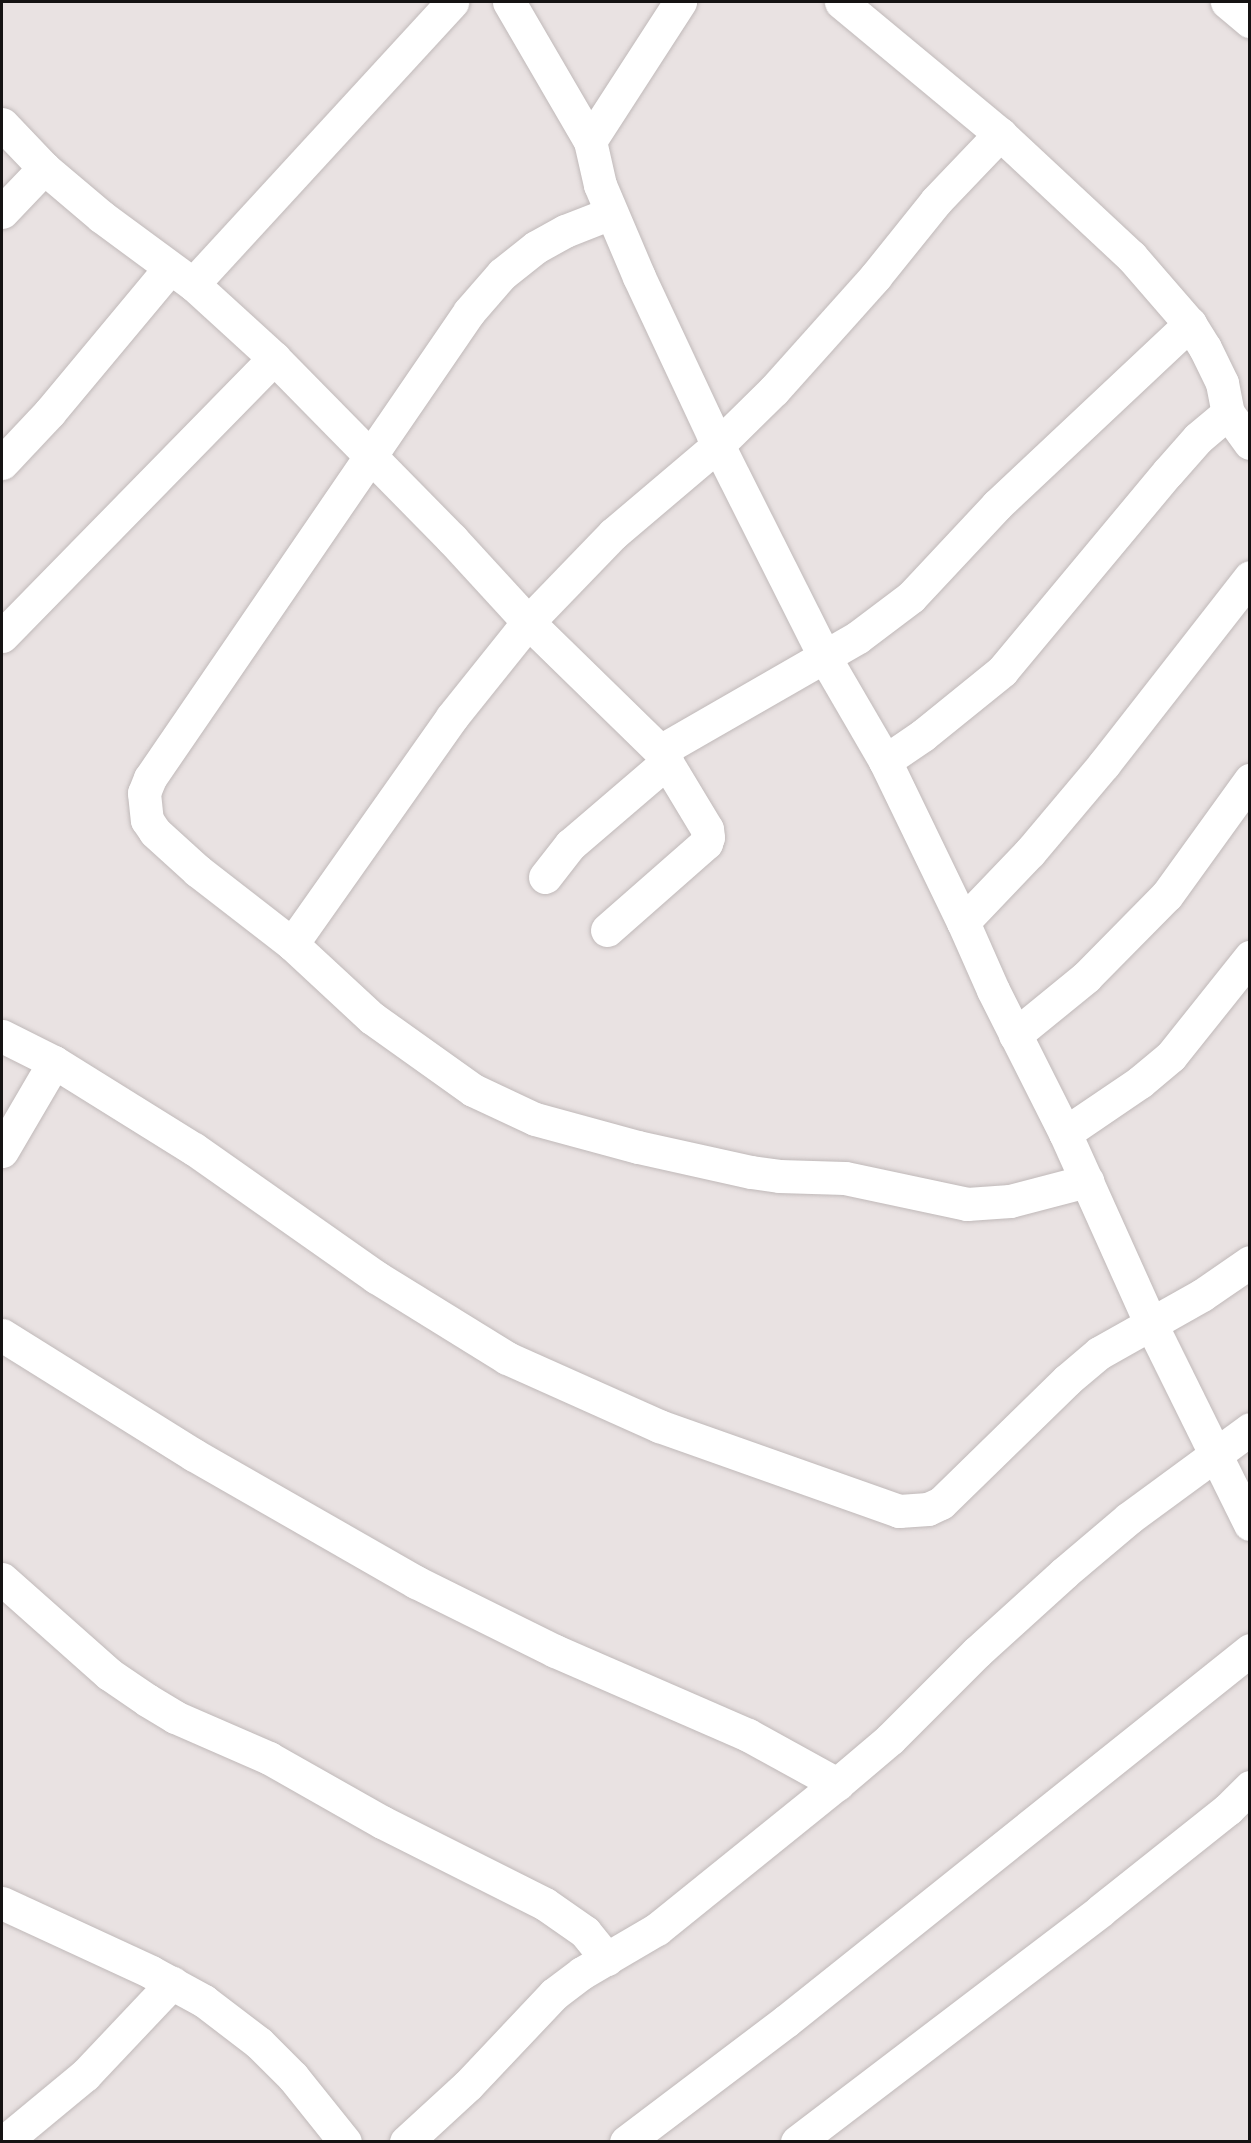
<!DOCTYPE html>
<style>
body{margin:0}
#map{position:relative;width:1251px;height:2143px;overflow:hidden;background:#e9e2e2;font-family:Inter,sans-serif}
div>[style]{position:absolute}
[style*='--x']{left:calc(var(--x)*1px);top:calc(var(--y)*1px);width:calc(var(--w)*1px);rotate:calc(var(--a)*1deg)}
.roads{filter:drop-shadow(0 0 2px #c0b9b9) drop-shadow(0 0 2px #c0b9b9)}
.minor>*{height:33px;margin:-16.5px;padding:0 16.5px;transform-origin:16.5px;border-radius:16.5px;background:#fff}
span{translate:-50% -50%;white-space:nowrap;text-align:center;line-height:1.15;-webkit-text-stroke:6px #f6efef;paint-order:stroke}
.frame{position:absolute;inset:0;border:3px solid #151313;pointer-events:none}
</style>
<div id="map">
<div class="roads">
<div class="minor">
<i style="--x:509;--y:2;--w:161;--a:59.8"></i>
<i style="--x:590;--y:141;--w:45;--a:77.2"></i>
<i style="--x:600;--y:185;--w:100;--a:67"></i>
<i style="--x:639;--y:277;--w:174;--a:64.9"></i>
<i style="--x:713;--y:435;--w:247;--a:63.3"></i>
<i style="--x:824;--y:656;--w:121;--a:59.8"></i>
<i style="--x:885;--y:761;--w:179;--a:64.2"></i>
<i style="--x:963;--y:922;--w:74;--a:66.2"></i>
<i style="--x:993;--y:990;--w:160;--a:63.3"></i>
<i style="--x:1065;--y:1133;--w:209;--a:65.8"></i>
<i style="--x:1151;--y:1324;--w:223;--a:63.7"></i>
<i style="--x:841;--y:2;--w:207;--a:39.7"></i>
<i style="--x:1000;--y:134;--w:179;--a:43"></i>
<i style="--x:1131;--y:256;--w:90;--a:49.1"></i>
<i style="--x:1190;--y:324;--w:28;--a:58"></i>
<i style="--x:1205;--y:348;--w:39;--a:64"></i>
<i style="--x:1222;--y:383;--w:31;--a:79"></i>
<i style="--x:1228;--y:413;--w:37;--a:54"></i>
<i style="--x:1227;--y:2;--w:30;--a:40"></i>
<i style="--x:2;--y:124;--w:61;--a:46.3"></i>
<i style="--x:44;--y:168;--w:76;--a:40.2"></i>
<i style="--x:102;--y:217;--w:113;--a:36.4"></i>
<i style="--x:193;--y:284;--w:110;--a:42.4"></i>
<i style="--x:274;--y:358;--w:254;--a:45.5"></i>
<i style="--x:452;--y:539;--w:113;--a:47.5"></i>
<i style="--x:528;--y:622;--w:185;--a:44.3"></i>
<i style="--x:660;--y:751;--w:228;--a:-29.9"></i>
<i style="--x:858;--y:637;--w:66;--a:-37"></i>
<i style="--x:911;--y:597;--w:126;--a:-46.9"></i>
<i style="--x:997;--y:505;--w:265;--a:-43.2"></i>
<i style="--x:590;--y:141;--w:166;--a:-57.1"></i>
<i style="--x:2;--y:212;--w:61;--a:-46.3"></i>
<i style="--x:611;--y:213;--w:49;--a:158.6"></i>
<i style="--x:565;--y:231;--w:33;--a:151"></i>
<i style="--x:536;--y:247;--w:43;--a:141.5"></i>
<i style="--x:502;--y:274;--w:50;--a:131"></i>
<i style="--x:469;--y:312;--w:565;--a:124.39"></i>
<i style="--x:150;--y:778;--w:16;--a:112"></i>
<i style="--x:144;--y:793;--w:27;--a:84"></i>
<i style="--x:147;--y:820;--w:14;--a:56"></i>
<i style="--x:155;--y:832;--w:58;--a:42.2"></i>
<i style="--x:198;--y:871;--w:119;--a:37.8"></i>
<i style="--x:292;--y:944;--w:109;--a:42.8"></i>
<i style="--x:372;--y:1018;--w:124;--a:35.5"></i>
<i style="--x:473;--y:1090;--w:68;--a:25.1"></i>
<i style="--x:535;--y:1119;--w:107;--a:15.2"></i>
<i style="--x:638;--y:1147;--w:116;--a:12.5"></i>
<i style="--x:751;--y:1172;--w:28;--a:8"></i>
<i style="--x:779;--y:1176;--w:66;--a:1.7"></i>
<i style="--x:845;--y:1178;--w:125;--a:12"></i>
<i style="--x:967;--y:1204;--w:43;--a:-4"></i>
<i style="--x:1010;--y:1201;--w:80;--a:-14.6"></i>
<i style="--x:193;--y:284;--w:383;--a:-47.4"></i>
<i style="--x:2;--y:463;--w:69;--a:-46.8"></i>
<i style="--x:49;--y:413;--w:187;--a:-50.2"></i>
<i style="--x:2;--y:636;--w:389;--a:-45.6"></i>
<i style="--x:885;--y:761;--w:46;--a:-34.4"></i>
<i style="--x:923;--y:735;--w:102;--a:-39"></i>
<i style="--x:1002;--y:671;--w:259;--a:-50.2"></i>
<i style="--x:1168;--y:472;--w:45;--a:-48.6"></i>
<i style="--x:1198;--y:438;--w:39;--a:-40"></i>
<i style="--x:545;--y:877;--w:41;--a:-52"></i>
<i style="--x:570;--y:845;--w:128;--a:-40.6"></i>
<i style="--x:963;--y:922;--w:97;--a:-46.3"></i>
<i style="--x:1030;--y:852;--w:115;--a:-49.9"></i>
<i style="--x:1104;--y:764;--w:237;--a:-52"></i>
<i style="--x:607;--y:930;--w:132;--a:-41.3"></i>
<i style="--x:706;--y:843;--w:6;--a:-72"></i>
<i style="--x:708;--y:837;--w:8;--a:-97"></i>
<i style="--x:707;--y:829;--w:91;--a:-121.1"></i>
<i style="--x:292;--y:944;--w:278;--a:-54.8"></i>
<i style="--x:452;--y:717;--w:122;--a:-51.3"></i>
<i style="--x:528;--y:622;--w:122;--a:-46"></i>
<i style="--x:613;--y:534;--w:138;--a:-40.3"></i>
<i style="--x:718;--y:445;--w:78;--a:-44.5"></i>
<i style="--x:774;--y:390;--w:152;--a:-48.2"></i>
<i style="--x:875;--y:277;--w:97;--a:-51.2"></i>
<i style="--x:936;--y:201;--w:93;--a:-46.3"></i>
<i style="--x:1015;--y:1035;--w:92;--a:-39.2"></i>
<i style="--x:1086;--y:977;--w:115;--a:-45.4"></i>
<i style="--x:1167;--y:895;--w:142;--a:-54.2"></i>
<i style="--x:2;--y:1036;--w:58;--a:26.6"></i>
<i style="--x:54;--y:1062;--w:165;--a:31.9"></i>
<i style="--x:194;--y:1149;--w:223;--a:35.1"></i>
<i style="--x:376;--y:1277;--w:154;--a:31.7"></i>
<i style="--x:507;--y:1358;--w:167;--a:24.1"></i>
<i style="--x:659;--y:1426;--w:255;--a:19.5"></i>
<i style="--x:899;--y:1511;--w:29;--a:-4"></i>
<i style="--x:928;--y:1509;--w:14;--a:-25"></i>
<i style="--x:941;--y:1503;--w:176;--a:-44.3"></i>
<i style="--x:1067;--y:1380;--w:42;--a:-40.2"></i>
<i style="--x:1099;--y:1353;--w:118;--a:-29.4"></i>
<i style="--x:1202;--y:1295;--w:58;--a:-34.5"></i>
<i style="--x:1065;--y:1133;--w:91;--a:-34.2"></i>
<i style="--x:1140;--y:1082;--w:40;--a:-40"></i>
<i style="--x:1171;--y:1056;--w:127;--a:-51.4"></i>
<i style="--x:2;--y:1151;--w:103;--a:-59.7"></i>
<i style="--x:2;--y:1335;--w:226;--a:32"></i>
<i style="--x:194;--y:1455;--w:256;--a:29.8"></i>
<i style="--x:416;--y:1582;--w:155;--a:26.4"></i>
<i style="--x:555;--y:1651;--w:210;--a:23.5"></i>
<i style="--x:748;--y:1735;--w:102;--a:28.8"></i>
<i style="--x:2;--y:1579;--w:143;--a:41.6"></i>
<i style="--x:109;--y:1674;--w:46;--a:34.4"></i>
<i style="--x:147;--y:1700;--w:33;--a:31"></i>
<i style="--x:175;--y:1717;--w:103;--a:23.6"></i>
<i style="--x:269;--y:1758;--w:130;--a:29.5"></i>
<i style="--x:382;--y:1822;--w:182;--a:26.7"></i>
<i style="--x:545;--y:1904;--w:49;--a:35"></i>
<i style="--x:585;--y:1932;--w:35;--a:51"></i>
<i style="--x:2;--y:1903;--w:164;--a:24.8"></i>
<i style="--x:151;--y:1972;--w:60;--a:28.7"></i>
<i style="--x:204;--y:2001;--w:69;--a:37.4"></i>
<i style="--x:259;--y:2043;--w:48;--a:45"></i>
<i style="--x:293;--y:2077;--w:83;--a:51.3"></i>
<i style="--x:4;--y:2142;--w:105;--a:-39.6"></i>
<i style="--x:85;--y:2075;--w:127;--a:-46.6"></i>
<i style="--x:406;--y:2142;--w:84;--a:-42.6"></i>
<i style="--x:468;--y:2085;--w:125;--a:-46.6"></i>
<i style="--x:554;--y:1994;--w:35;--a:-37"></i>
<i style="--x:582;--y:1973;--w:87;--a:-30.4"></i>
<i style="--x:657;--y:1929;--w:231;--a:-38.9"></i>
<i style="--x:837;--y:1784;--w:70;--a:-40.3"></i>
<i style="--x:890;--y:1739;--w:123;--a:-45"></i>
<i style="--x:977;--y:1652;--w:118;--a:-42.2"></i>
<i style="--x:1064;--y:1573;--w:85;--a:-40.2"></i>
<i style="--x:1129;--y:1518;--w:150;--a:-36.3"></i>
<i style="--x:626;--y:2142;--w:201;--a:-37.1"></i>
<i style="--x:786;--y:2021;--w:594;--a:-38.64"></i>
<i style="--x:797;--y:2142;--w:382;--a:-37.3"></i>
<i style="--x:1101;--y:1910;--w:162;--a:-38.5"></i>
<i style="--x:1228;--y:1809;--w:31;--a:-45"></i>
</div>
</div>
<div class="frame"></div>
</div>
